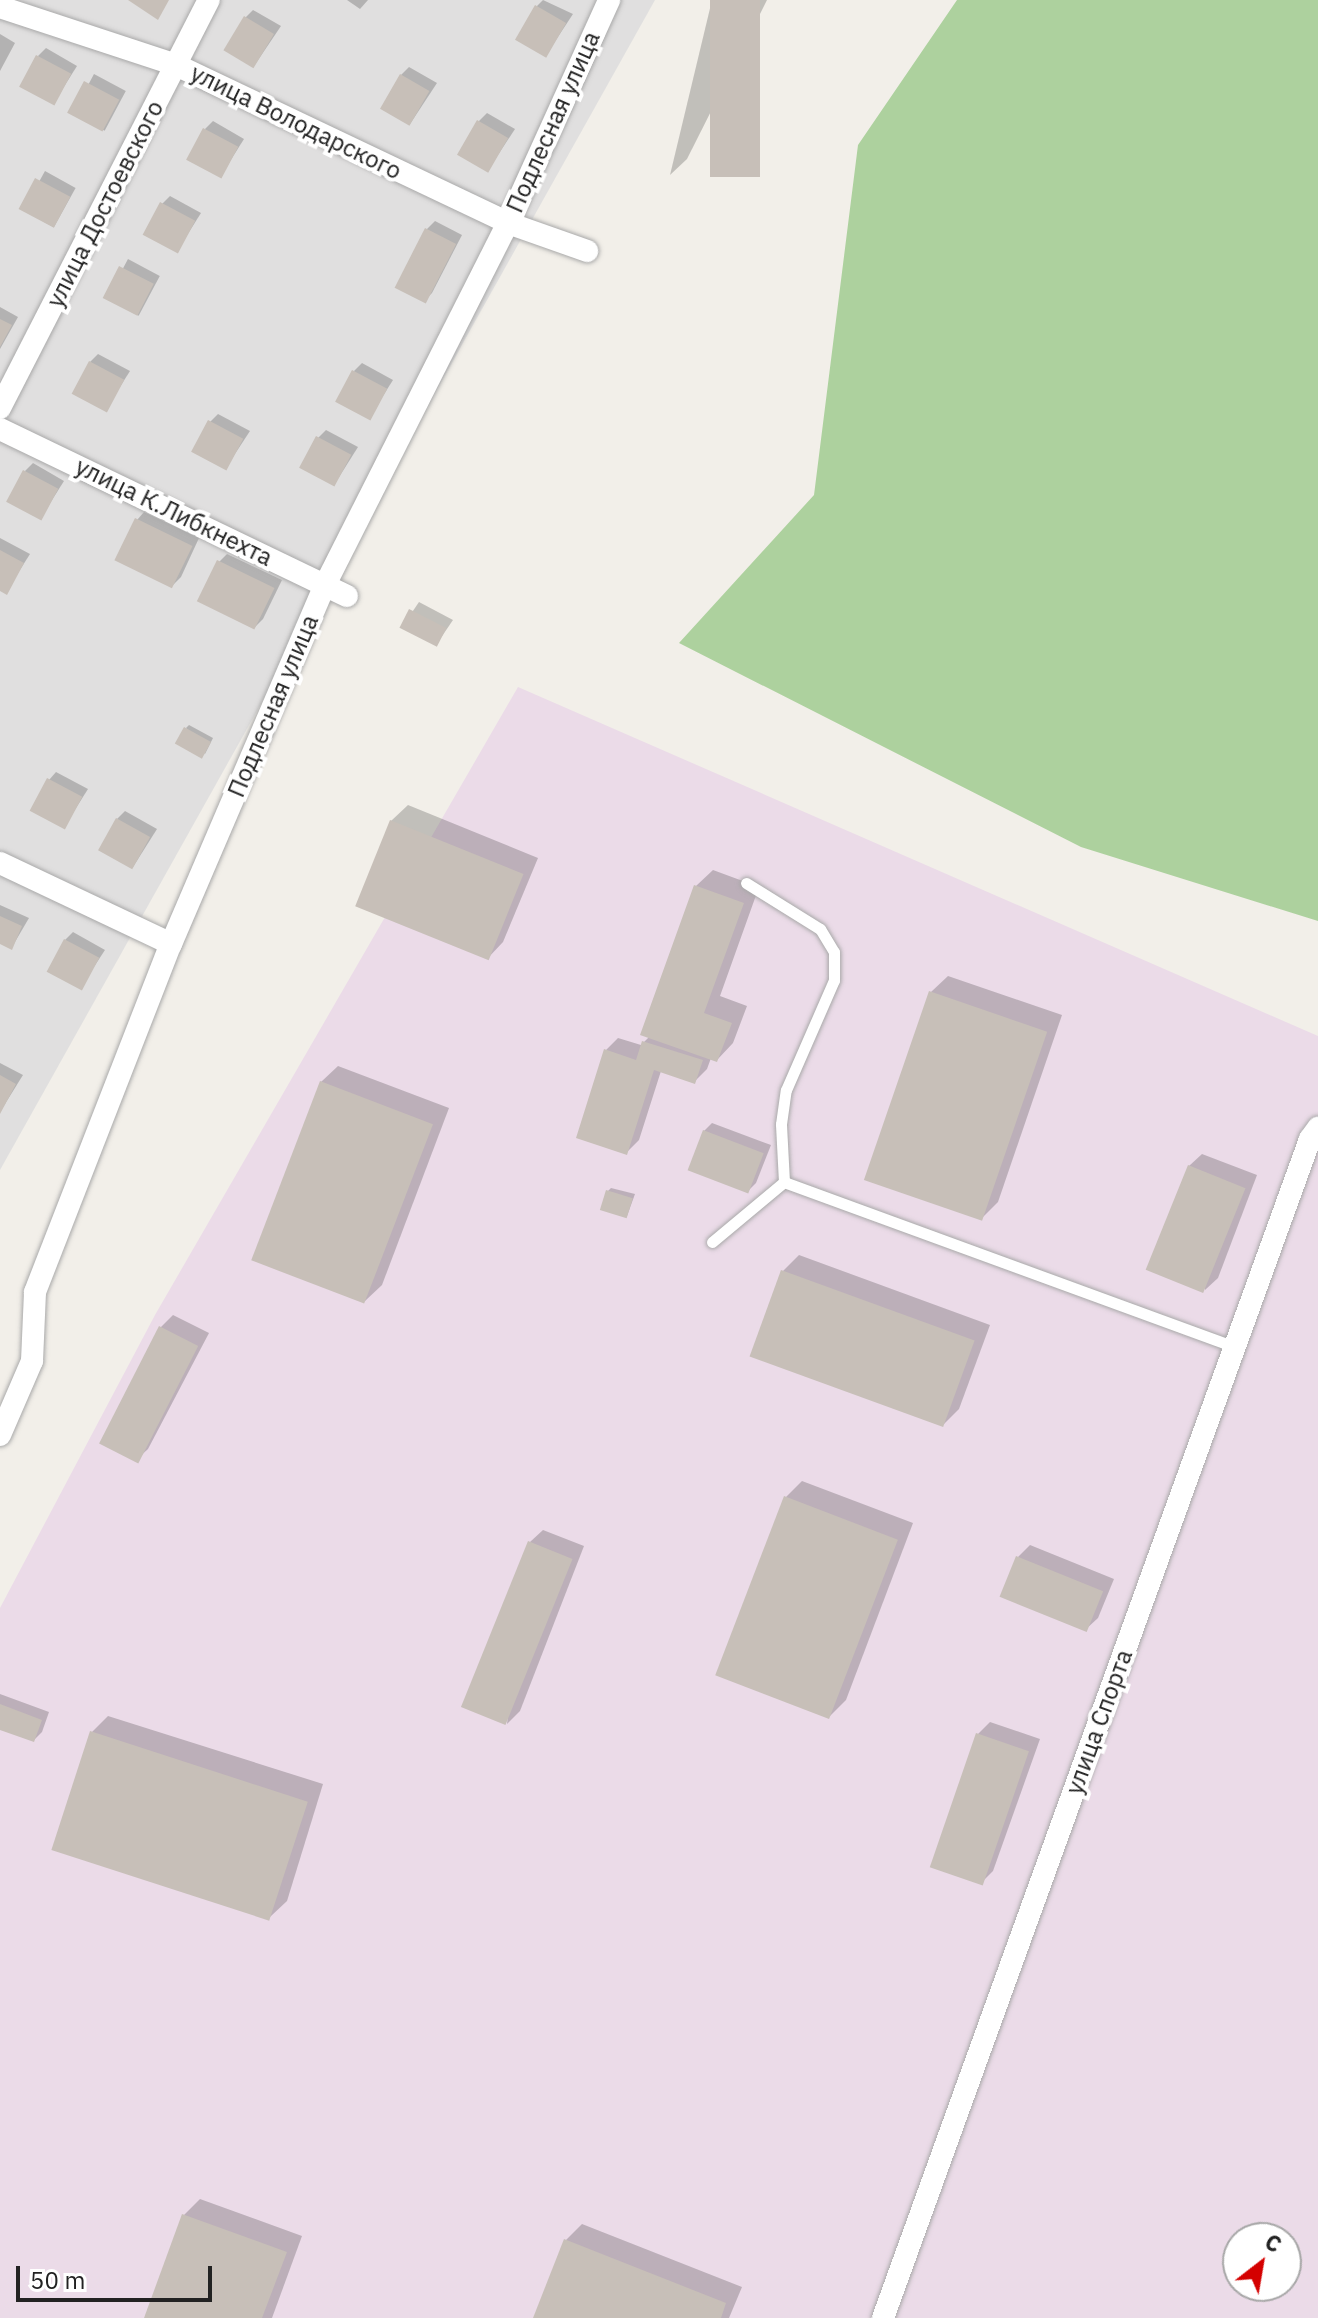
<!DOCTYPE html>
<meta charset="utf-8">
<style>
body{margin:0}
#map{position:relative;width:1318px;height:2318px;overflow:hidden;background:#f2efe9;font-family:"IBM Plex Sans",sans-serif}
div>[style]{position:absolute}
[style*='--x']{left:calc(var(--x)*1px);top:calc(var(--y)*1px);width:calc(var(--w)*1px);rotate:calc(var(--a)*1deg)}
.residential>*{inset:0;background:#e0dfdf}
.industrial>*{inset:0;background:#ebdbe8}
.forest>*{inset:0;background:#add19e}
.shadow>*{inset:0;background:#0003;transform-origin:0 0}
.building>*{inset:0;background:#c7bfb8;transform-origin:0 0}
.roads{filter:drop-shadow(0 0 2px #a9a9a9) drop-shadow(0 0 2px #a9a9a9)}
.lane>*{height:11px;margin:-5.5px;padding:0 5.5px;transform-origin:5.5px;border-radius:5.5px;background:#fff}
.street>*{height:22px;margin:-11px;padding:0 11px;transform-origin:11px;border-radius:11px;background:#fff}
span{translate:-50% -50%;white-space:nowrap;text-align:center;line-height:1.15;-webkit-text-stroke:8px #fff;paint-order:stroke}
.street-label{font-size:24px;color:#222}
.north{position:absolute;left:1222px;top:2222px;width:80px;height:80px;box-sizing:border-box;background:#fff;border:2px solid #a7a7a7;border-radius:50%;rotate:31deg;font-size:22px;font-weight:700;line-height:32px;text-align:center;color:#222}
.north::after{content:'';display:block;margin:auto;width:28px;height:36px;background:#d40000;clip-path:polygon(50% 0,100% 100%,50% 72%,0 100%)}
.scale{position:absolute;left:16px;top:2266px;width:196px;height:36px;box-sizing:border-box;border:4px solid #222;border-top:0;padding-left:10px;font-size:24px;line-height:28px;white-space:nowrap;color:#222;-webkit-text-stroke:6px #fff;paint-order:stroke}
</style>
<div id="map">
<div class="residential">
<i style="clip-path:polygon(0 0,655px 0,0 1170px)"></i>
</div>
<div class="industrial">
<i style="clip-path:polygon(evenodd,518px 687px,1318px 1036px,1318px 2318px,0 2318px,0 1608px,155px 1315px,518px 687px,1238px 2238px,1286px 2238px,1286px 2286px,1238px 2286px,1238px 2238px)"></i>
</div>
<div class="forest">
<i style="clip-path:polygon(957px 0,1318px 0,1318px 921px,1081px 847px,679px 643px,814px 495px,858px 145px)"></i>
</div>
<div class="shadow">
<i style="clip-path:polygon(347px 0,368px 0,360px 9px)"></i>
<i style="clip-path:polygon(543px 0,573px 14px,546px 55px,537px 6px)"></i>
<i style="clip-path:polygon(712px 0,767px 0,687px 159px,670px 175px)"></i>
<i style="clip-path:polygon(253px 10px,281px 26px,254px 66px,245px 18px)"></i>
<i style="clip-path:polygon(0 34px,15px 43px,0 71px)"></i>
<i style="clip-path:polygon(46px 48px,77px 66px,53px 104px,38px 56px)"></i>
<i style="clip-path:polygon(409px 67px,437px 83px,410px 124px,401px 75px)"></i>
<i style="left:94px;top:74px;width:36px;height:45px;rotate:28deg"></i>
<i style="clip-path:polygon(487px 113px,515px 129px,488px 170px,479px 121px)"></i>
<i style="clip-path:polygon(213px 121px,244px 139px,220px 177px,205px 129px)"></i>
<i style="left:45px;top:171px;width:35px;height:45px;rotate:29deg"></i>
<i style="clip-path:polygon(170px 196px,201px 213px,177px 251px,162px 204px)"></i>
<i style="clip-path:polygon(435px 221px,462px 235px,432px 293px,424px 301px,427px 229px)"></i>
<i style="left:128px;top:259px;width:36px;height:45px;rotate:28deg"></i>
<i style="clip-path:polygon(0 307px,18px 317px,0 349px)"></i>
<i style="clip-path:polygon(98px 354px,130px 371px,106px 409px,90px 362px)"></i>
<i style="clip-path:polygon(362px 363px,393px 380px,369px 418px,354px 371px)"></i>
<i style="clip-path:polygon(218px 414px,250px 431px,225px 469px,210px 422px)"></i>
<i style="clip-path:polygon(326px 430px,358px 447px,334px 485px,318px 438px)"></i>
<i style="clip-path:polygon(33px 463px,64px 481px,40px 519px,25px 471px)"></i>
<i style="clip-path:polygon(144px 512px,199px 538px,181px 577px,173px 585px,137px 520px)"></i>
<i style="clip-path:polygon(0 538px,30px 554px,6px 592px,0 589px)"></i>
<i style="clip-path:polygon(227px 554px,282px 580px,263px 619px,255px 627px,219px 562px)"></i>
<i style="clip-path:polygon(419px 602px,453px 620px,436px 645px,402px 627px)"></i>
<i style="clip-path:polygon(189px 725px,213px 738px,205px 754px,186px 728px)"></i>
<i style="clip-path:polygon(56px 772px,88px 789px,64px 827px,49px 780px)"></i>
<i style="clip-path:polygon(408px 805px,538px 858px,503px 942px,487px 959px,391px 821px)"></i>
<i style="clip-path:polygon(125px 811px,157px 829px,133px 867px,117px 819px)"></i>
<i style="clip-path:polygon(713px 870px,759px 887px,720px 996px,747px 1006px,733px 1043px,717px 1060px,711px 1058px,707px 1069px,695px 1081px,661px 1071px,639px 1140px,627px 1152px,606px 1050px,618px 1038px,641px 1045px,650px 1036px,696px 886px)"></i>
<i style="clip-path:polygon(0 905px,29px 918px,12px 947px,0 942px)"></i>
<i style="clip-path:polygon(73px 932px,105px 950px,80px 988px,65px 940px)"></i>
<i style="clip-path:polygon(948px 976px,1062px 1015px,998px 1202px,981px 1219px,931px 992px)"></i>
<i style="clip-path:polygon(0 1063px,23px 1075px,0 1112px)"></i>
<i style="clip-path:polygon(338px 1066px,449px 1108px,382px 1285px,365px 1301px,321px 1082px)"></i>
<i style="clip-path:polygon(712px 1123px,771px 1145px,756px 1183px,748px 1191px,704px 1131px)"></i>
<i style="clip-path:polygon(1202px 1154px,1257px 1175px,1218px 1278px,1205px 1290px,1189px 1166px)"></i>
<i style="clip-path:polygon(611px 1188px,635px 1194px,627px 1216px,608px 1191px)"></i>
<i style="clip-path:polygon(799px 1255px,990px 1325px,959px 1409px,942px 1426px,783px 1271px)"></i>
<i style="clip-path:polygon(173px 1315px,209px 1333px,148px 1449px,135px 1461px,161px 1327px)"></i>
<i style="clip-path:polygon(802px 1481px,913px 1523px,846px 1700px,830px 1716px,786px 1497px)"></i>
<i style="clip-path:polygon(543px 1530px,584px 1546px,520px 1711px,507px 1724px,530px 1542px)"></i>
<i style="clip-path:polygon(1030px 1545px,1114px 1579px,1098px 1618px,1085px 1630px,1018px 1557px)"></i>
<i style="clip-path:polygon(0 1694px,49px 1712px,42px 1732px,34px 1740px,0 1727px)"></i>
<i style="clip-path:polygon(108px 1716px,323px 1784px,287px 1901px,270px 1917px,92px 1732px)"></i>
<i style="clip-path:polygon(990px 1722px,1040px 1739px,993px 1871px,981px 1883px,978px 1734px)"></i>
<i style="clip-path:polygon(200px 2199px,302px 2236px,272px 2318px,146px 2318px,184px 2215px)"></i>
<i style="clip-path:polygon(582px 2224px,742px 2287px,729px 2318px,535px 2318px,566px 2240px)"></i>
</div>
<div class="building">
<i style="clip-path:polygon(128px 0,169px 0,158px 20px)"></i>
<i style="left:710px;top:0;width:50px;height:177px"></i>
<i style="left:535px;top:5px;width:36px;height:40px;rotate:30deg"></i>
<i style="left:244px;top:16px;width:35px;height:40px;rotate:31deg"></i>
<i style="left:36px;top:55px;width:40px;height:36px;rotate:28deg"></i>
<i style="left:400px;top:74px;width:34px;height:40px;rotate:30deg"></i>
<i style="left:84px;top:81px;width:40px;height:36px;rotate:28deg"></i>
<i style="left:477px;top:120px;width:36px;height:40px;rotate:30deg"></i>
<i style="left:203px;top:128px;width:40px;height:36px;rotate:28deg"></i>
<i style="left:35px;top:178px;width:40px;height:35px;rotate:28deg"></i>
<i style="left:160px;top:202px;width:40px;height:37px;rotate:28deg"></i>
<i style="left:425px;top:228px;width:35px;height:67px;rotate:27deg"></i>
<i style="left:119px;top:266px;width:39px;height:36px;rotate:27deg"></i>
<i style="clip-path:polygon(0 319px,12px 325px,0 347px)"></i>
<i style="left:89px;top:361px;width:40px;height:37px;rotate:28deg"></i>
<i style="left:352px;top:370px;width:40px;height:36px;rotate:28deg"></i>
<i style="left:208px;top:420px;width:40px;height:36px;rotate:28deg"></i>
<i style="left:316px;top:436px;width:40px;height:36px;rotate:28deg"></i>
<i style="left:23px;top:470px;width:40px;height:36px;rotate:28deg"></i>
<i style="left:135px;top:518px;width:64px;height:47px;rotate:26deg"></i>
<i style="clip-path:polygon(0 550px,24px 563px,7px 595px,0 591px)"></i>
<i style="left:217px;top:560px;width:64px;height:46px;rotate:26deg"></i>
<i style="left:409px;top:609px;width:42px;height:21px;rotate:27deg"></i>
<i style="left:184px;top:727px;width:31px;height:19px;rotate:29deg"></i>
<i style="left:47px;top:778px;width:40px;height:37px;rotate:28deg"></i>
<i style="left:116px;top:818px;width:39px;height:37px;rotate:29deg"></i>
<i style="left:390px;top:820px;width:144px;height:93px;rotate:22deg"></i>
<i style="clip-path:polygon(694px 885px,744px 903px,704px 1013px,732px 1023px,717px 1062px,640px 1035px)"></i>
<i style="clip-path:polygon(0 916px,22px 926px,12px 950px,0 944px)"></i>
<i style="left:64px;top:939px;width:40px;height:37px;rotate:28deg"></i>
<i style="left:929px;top:991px;width:125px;height:200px;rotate:19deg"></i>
<i style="clip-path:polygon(642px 1041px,703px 1060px,695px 1084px,654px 1070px,627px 1155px,576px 1138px,604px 1049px,636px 1060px)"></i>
<i style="clip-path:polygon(0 1075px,16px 1084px,0 1114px)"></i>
<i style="left:320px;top:1081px;width:121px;height:192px;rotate:21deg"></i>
<i style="left:703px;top:1130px;width:65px;height:43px;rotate:21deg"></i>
<i style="left:1188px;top:1165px;width:62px;height:113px;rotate:22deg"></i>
<i style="left:606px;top:1190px;width:28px;height:21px;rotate:17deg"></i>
<i style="left:781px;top:1270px;width:206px;height:92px;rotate:20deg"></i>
<i style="left:159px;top:1326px;width:44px;height:132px;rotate:27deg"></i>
<i style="left:784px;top:1496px;width:122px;height:192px;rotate:21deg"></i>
<i style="left:528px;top:1541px;width:48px;height:179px;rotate:22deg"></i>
<i style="left:1016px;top:1556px;width:94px;height:44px;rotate:22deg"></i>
<i style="clip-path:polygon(0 1704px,42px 1720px,34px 1742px,0 1730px)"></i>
<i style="left:90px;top:1731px;width:229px;height:125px;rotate:18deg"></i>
<i style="left:976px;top:1733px;width:56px;height:142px;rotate:19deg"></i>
<i style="clip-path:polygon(182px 2214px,287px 2252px,262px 2318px,144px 2318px)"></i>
<i style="clip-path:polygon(564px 2239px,726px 2303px,721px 2318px,533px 2318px)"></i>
</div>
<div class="roads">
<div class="lane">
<i style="--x:784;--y:1182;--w:480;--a:20.1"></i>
<i style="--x:712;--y:1242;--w:94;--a:-39.8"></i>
<i style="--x:784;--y:1182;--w:58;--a:-93"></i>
<i style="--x:781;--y:1124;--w:34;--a:-82"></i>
<i style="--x:786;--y:1090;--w:120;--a:-66.4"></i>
<i style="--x:834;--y:980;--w:28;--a:-90"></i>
<i style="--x:834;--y:952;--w:27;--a:-121"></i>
<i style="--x:820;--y:929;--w:87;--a:-148.1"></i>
</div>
<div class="street">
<i style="--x:0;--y:7;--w:185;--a:18.2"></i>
<i style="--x:176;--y:65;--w:368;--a:25.4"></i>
<i style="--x:508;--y:223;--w:84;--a:19.5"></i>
<i style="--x:0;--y:408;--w:458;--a:-62.9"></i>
<i style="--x:0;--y:429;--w:385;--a:25.7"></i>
<i style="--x:0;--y:863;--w:189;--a:25.3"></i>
<i style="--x:0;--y:1435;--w:81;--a:-66.6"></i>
<i style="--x:32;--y:1361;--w:69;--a:-87.5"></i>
<i style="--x:35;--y:1292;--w:374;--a:-68.7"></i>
<i style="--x:171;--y:944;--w:391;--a:-66.8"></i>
<i style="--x:325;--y:585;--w:406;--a:-63.2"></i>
<i style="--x:508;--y:223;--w:245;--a:-65.6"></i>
<i style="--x:883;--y:2318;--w:1254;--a:-70.09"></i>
<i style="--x:1310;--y:1139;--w:14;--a:-54"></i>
</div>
</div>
<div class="street-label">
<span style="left:296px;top:122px;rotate:26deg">улица Володарского</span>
<span style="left:553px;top:122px;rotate:-66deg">Подлесная улица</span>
<span style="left:105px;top:204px;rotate:-63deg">улица Достоевского</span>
<span style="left:174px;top:512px;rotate:26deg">улица К.Либкнехта</span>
<span style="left:273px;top:706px;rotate:-67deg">Подлесная улица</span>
<span style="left:1099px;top:1722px;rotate:-70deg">улица Спорта</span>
</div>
<div class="north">С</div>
<div class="scale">50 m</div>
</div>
